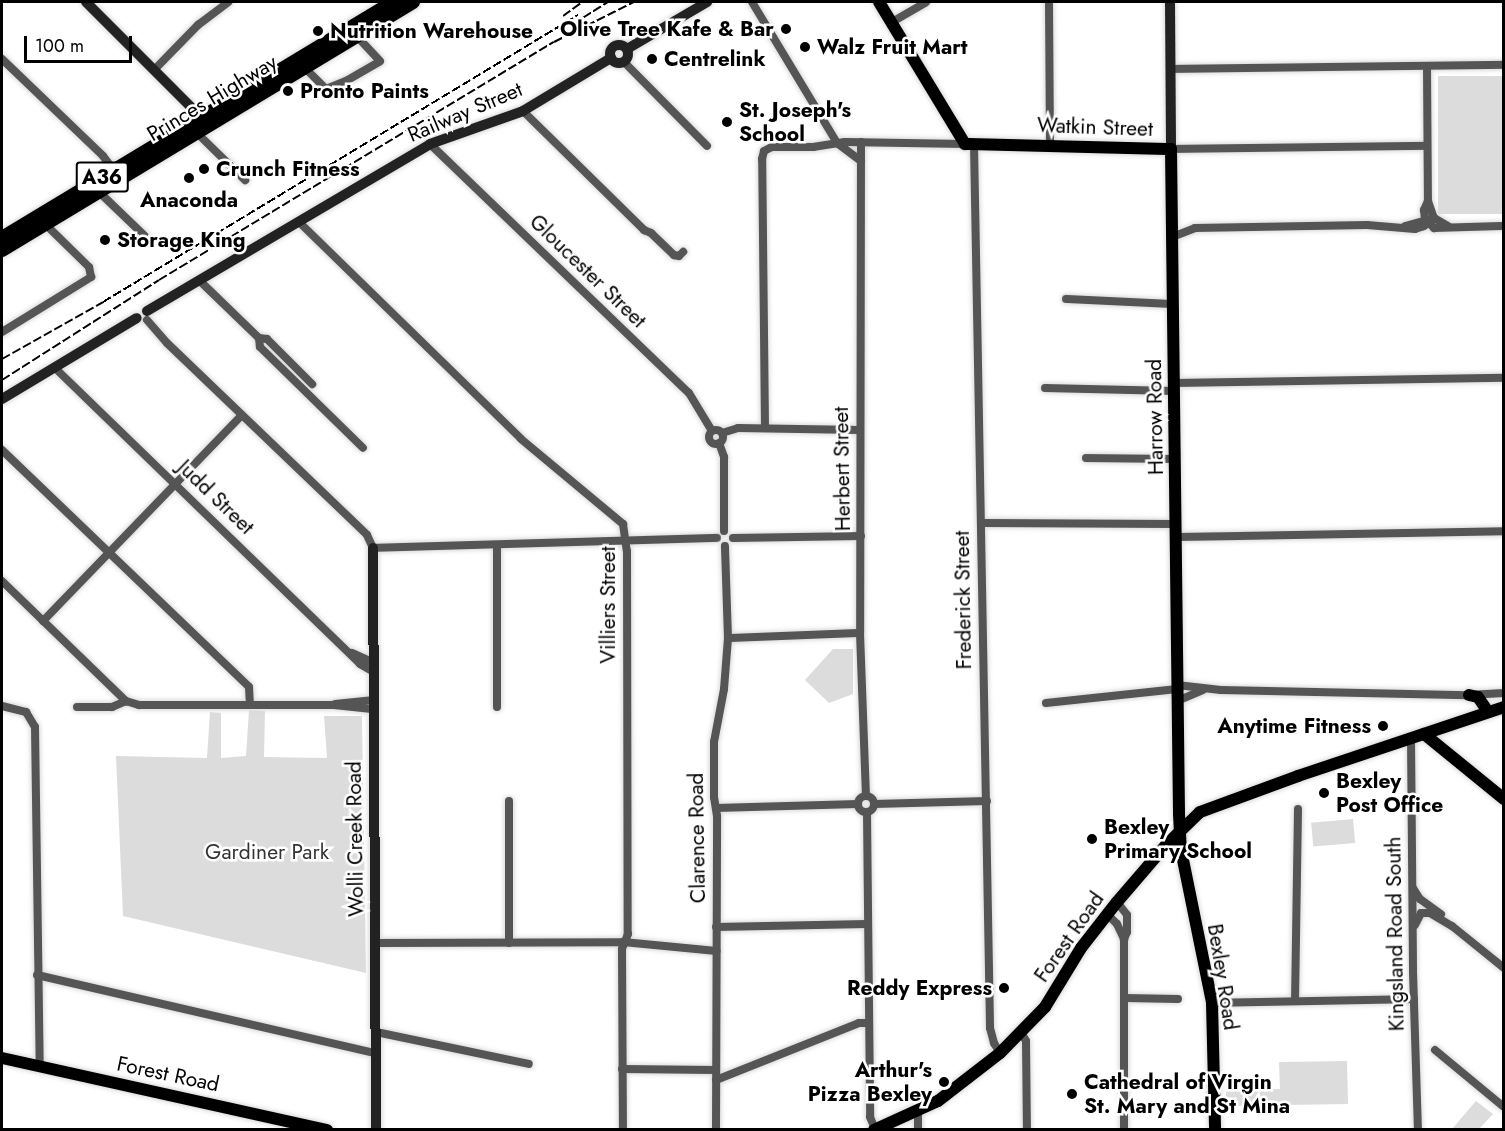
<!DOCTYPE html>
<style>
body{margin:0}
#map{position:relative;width:1505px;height:1131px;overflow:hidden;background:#fff;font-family:Jost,sans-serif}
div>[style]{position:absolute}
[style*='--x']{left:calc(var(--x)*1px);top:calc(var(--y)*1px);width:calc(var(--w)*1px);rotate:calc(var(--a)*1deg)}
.green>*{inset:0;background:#dcdcdc;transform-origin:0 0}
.roads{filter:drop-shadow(0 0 2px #dbdbdb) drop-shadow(0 0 2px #dbdbdb)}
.street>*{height:8px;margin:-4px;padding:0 4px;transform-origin:4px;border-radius:4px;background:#555}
.street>.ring{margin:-4px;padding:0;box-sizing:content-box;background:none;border:8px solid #555;border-radius:50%}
.secondary>*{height:10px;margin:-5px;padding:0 5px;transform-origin:5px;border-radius:5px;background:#222}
.secondary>.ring{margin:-5px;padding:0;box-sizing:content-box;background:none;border:10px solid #222;border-radius:50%}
.primary>*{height:12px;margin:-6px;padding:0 6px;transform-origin:6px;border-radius:6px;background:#000}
.highway>*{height:14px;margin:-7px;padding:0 7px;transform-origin:7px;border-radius:7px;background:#000}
.rail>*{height:2px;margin-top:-1px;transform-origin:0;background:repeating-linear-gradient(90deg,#000 0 9px,transparent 0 12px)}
.dots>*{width:16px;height:16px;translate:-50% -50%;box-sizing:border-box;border:3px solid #fff;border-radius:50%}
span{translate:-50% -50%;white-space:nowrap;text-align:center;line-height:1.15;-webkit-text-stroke:5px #fff;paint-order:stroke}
.shield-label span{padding:2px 4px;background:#fff;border:2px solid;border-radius:4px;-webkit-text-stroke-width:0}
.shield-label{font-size:20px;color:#000;font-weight:700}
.poi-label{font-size:21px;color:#000;font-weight:700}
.right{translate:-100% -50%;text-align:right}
.left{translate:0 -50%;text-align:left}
.street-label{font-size:21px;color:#000}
.park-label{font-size:21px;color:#333}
.frame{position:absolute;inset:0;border:3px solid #000;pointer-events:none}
.scale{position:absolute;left:24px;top:36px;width:108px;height:27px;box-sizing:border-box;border:3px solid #000;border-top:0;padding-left:8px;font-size:18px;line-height:21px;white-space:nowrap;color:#000;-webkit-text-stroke:4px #fff;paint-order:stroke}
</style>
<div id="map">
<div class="green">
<i style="left:1503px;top:76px;width:138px;height:65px;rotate:90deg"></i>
<i style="clip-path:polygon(833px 649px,853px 649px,853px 694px,829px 703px,805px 680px)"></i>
<i style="clip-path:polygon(249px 710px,265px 711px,264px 757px,327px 758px,324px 716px,362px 716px,366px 973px,123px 916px,116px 756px,207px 758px,210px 712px,221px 713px,221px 758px,246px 756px)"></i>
<i style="left:1353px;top:819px;width:24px;height:42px;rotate:85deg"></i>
<i style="clip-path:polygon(1347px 1061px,1348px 1104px,1226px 1106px,1226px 1091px,1280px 1089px,1279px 1062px)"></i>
<i style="clip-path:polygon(1476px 1101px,1493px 1114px,1479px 1129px,1452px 1129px)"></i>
</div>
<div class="roads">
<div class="street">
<i style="--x:752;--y:2;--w:165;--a:58.9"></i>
<i style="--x:837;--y:143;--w:30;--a:37"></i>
<i style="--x:1049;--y:2;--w:143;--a:89.6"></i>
<i style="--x:892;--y:22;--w:39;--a:-30"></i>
<i style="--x:2;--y:59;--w:140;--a:43.8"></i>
<i style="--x:103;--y:156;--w:20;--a:53"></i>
<i style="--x:624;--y:62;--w:118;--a:45.3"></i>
<i style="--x:303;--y:66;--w:33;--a:45"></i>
<i style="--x:326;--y:89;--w:22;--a:-22"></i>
<i style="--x:346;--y:81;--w:39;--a:-30"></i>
<i style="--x:380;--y:61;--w:35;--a:-133"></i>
<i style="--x:1427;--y:66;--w:135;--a:89.6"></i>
<i style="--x:1428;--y:201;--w:18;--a:71"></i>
<i style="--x:155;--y:69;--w:62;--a:-45.7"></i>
<i style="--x:198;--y:25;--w:38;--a:-37"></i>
<i style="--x:1170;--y:69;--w:334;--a:-0.7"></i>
<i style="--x:523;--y:111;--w:170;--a:44.5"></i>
<i style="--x:644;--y:230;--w:8;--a:23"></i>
<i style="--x:651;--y:233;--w:32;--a:44"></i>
<i style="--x:674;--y:255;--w:5;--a:11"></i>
<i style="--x:679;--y:256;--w:6;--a:-45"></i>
<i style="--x:196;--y:132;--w:69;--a:44.4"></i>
<i style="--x:861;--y:142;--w:491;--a:90.1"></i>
<i style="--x:860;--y:633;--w:163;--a:87.9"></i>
<i style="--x:430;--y:144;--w:359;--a:43.9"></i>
<i style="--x:689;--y:393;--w:44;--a:58.8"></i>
<i style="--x:974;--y:144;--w:884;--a:88.96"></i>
<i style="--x:990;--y:1028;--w:16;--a:75"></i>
<i style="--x:994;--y:1043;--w:12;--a:59"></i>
<i style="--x:1171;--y:149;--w:256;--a:-0.7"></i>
<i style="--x:98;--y:191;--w:72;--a:43.9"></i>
<i style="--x:1428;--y:201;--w:10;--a:114"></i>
<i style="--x:1424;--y:210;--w:9;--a:84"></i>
<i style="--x:1425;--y:219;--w:13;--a:45"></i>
<i style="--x:1434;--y:228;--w:67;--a:-1.7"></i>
<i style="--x:299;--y:222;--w:310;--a:44.3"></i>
<i style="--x:521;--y:439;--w:133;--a:39.8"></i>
<i style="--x:623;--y:524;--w:27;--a:82"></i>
<i style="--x:627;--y:551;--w:383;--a:89.9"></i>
<i style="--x:628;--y:934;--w:16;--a:112"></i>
<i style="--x:622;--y:949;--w:181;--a:89.7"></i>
<i style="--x:1405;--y:226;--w:30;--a:-15"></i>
<i style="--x:1434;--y:218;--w:16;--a:30"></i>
<i style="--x:1172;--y:237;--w:25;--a:-21"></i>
<i style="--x:1195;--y:228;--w:172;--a:-1"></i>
<i style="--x:1367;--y:225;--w:48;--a:4.8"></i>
<i style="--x:1415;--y:229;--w:9;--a:-18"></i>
<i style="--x:1424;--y:226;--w:13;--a:-39"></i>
<i style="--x:201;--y:282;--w:81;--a:44"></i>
<i style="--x:259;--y:338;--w:8;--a:7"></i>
<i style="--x:267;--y:339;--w:64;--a:45"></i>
<i style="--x:1066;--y:299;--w:107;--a:2.7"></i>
<i style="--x:147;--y:320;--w:30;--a:49"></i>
<i style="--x:167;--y:343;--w:277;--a:43.8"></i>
<i style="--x:367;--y:535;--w:14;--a:65"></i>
<i style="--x:373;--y:548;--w:344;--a:-1.7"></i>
<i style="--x:2;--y:332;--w:105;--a:-31.7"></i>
<i style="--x:91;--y:277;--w:10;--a:-101"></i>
<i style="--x:89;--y:267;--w:63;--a:-135.6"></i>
<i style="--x:259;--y:338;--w:9;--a:84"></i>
<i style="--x:260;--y:347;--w:144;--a:44.4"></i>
<i style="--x:55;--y:368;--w:425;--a:44.1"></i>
<i style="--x:360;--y:664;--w:14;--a:30"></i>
<i style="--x:1174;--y:383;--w:330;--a:-0.9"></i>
<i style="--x:1045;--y:388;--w:129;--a:1.3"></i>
<i style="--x:765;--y:428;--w:269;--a:-90.6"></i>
<i style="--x:762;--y:159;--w:8;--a:-76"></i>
<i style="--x:764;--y:151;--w:9;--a:-27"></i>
<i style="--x:772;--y:147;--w:41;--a:0"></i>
<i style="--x:813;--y:147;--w:32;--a:-9"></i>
<i style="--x:845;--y:142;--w:120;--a:1"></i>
<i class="ring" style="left:709px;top:430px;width:6px;height:6px"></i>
<i style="--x:722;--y:433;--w:17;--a:-17"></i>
<i style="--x:738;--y:428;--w:121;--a:0.9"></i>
<i style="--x:719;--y:443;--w:15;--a:70"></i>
<i style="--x:724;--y:457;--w:74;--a:90"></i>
<i style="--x:2;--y:450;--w:342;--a:43.8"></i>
<i style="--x:249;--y:687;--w:17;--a:87"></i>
<i style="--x:1086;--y:458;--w:88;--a:0.7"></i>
<i style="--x:982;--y:523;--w:194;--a:0.3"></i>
<i style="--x:1176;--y:537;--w:328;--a:-1"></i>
<i style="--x:733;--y:538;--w:128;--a:-0.9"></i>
<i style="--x:2;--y:581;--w:173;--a:44.1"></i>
<i style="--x:43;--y:621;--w:286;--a:-46"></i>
<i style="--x:728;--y:638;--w:132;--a:-2.2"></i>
<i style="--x:352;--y:653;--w:22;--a:24"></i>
<i style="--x:1177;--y:685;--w:44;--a:6.5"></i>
<i style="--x:1221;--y:690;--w:247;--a:1.2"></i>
<i style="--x:1468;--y:695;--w:36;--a:-3"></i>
<i style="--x:1177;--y:701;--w:28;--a:-23"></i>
<i style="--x:1046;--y:703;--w:132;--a:-6.1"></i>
<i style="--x:335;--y:704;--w:37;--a:-6"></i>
<i style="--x:2;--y:706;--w:25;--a:14"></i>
<i style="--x:26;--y:712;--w:17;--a:59"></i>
<i style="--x:35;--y:727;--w:339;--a:89.2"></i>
<i style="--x:77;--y:707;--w:35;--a:0"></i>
<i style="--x:112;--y:707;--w:15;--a:-23"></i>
<i style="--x:126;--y:701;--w:14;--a:17"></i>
<i style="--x:139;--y:705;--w:195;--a:0"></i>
<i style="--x:334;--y:705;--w:38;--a:6"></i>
<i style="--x:497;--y:707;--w:161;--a:-90"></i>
<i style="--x:1411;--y:738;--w:234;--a:89.5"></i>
<i style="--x:1413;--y:972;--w:158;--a:88.2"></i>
<i class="ring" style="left:858px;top:796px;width:8px;height:8px"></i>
<i style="--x:509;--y:801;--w:142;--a:90"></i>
<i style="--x:874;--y:804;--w:113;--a:-1.5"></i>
<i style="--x:716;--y:808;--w:142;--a:-1.6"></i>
<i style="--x:867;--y:812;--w:305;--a:89.4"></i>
<i style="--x:870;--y:1117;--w:13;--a:67"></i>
<i style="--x:1413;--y:888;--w:13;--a:58"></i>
<i style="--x:1420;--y:899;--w:26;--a:36"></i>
<i style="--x:1117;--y:902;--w:16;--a:52"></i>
<i style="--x:1127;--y:915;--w:17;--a:90"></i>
<i style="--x:1127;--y:932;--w:8;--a:113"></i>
<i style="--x:1107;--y:914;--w:14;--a:45"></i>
<i style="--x:1117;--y:924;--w:17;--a:65"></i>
<i style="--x:1124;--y:939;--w:191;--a:90"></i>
<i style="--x:1415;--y:925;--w:13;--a:-63"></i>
<i style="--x:1421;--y:913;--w:9;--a:0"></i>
<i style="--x:1430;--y:913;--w:26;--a:31"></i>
<i style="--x:1452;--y:926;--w:67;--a:38.9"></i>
<i style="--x:716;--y:927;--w:151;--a:-1.1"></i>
<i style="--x:376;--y:943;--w:247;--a:-0.2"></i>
<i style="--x:623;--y:942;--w:94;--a:5.5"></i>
<i style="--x:37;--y:975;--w:348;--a:13"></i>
<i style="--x:1125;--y:998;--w:53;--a:1.1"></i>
<i style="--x:1295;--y:1001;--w:192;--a:-89.1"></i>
<i style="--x:1212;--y:1003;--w:202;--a:-1.1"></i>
<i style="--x:376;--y:1032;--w:156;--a:11.8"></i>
<i style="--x:1021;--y:1032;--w:10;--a:61"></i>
<i style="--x:1026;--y:1041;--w:89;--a:89.4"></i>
<i style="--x:1435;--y:1050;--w:89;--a:39.6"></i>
<i style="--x:622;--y:1069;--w:94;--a:0.6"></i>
<i style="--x:716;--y:1080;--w:154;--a:-21.7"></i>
<i style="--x:859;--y:1023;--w:10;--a:0"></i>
<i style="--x:716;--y:1130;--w:314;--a:-89.8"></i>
<i style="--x:717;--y:816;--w:19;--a:-99"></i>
<i style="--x:714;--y:797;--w:55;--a:-90"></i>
<i style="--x:714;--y:742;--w:54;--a:-79.3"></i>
<i style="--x:724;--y:689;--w:51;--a:-85.5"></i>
<i style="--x:728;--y:638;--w:92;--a:-91.9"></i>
<i style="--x:918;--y:1130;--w:20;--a:-90"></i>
</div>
<div class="secondary">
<i style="--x:86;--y:2;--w:170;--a:45"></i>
<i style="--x:1170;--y:2;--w:147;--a:89.6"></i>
<i class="ring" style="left:610px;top:45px;width:8px;height:8px"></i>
<i style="--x:627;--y:49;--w:93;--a:-30.4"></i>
<i style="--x:147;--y:311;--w:329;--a:-30.5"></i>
<i style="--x:430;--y:144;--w:99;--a:-19.5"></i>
<i style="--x:523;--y:111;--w:103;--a:-31.1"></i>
<i style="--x:2;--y:399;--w:157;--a:-31"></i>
<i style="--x:373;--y:548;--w:582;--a:89.7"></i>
</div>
<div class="primary">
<i style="--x:879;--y:2;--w:166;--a:58.8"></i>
<i style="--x:965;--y:144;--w:206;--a:1.4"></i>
<i style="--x:1171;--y:149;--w:665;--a:89.31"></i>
<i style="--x:1179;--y:814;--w:36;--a:87"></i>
<i style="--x:1181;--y:850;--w:156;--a:78.5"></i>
<i style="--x:1212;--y:1003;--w:127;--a:88.6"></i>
<i style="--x:1469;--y:695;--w:9;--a:13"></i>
<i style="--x:1478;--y:697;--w:18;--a:56"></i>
<i style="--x:1424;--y:734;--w:103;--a:39.1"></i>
<i style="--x:2;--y:1058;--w:333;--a:12.5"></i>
<i style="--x:874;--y:1130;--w:70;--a:-24.4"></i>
<i style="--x:938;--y:1101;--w:78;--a:-37.7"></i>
<i style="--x:1000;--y:1053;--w:64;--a:-45.6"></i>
<i style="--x:1045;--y:1007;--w:69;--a:-58.6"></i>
<i style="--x:1081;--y:948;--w:58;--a:-52"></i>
<i style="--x:1117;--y:902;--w:75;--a:-49.3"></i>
<i style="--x:1166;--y:845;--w:47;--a:-44.1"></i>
<i style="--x:1200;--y:812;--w:104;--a:-20.2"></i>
<i style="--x:1298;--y:776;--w:217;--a:-18.5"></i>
</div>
<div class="highway">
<i style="--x:2;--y:238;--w:457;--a:-31.1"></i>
<i style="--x:2;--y:250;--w:480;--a:-31.1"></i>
</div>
</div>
<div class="rail">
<i style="--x:563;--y:16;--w:24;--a:-36"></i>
<i style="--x:573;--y:24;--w:41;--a:-32.2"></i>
<i style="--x:2;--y:359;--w:116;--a:-29.4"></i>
<i style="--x:103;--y:302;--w:555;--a:-31.14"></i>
<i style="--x:2;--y:380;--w:186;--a:-32.5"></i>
<i style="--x:159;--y:280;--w:461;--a:-31.1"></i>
<i style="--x:554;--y:42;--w:89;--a:-26.6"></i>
</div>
<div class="dots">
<i style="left:786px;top:29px;background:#000"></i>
<i style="left:318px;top:31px;background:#000"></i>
<i style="left:805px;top:47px;background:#000"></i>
<i style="left:652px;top:59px;background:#000"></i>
<i style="left:288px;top:91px;background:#000"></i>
<i style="left:727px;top:122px;background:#000"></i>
<i style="left:204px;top:169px;background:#000"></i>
<i style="left:189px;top:178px;background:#000"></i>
<i style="left:105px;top:240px;background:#000"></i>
<i style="left:1383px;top:726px;background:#000"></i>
<i style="left:1324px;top:793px;background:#000"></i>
<i style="left:1092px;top:839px;background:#000"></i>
<i style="left:1004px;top:988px;background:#000"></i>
<i style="left:944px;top:1082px;background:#000"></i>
<i style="left:1072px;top:1094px;background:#000"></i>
</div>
<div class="shield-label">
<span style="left:102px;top:177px">A36</span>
</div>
<div class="poi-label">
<span class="right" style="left:774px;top:29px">Olive Tree Kafe &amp; Bar</span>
<span class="left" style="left:330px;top:31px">Nutrition Warehouse</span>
<span class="left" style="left:817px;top:47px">Walz Fruit Mart</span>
<span class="left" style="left:664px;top:59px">Centrelink</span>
<span class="left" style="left:300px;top:91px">Pronto Paints</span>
<span class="left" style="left:739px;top:122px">St. Joseph's<br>School</span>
<span class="left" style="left:216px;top:169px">Crunch Fitness</span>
<span style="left:189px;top:200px">Anaconda</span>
<span class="left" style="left:117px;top:240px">Storage King</span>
<span class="right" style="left:1371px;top:726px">Anytime Fitness</span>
<span class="left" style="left:1336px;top:793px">Bexley<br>Post Office</span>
<span class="left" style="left:1104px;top:839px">Bexley<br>Primary School</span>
<span class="right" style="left:992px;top:988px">Reddy Express</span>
<span class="right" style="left:932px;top:1082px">Arthur's<br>Pizza Bexley</span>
<span class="left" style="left:1084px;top:1094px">Cathedral of Virgin<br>St. Mary and St Mina</span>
</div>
<div class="street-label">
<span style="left:212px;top:98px;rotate:-31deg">Princes Highway</span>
<span style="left:465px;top:112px;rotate:-23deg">Railway Street</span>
<span style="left:1095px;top:127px;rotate:2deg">Watkin Street</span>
<span style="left:588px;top:271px;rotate:44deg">Gloucester Street</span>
<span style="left:1155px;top:417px;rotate:-91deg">Harrow Road</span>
<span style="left:842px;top:469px;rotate:-91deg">Herbert Street</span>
<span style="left:216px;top:497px;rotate:44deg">Judd Street</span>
<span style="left:963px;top:600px;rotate:-91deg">Frederick Street</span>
<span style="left:608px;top:605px;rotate:-90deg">Villiers Street</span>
<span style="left:697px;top:838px;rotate:-91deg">Clarence Road</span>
<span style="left:355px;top:839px;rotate:-91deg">Wolli Creek Road</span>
<span style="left:1395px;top:934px;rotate:-91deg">Kingsland Road South</span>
<span style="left:1069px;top:937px;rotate:-55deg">Forest Road</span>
<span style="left:1223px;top:977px;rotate:81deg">Bexley Road</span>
<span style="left:168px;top:1074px;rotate:12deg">Forest Road</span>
</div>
<div class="park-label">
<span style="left:267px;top:852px">Gardiner Park</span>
</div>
<div class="frame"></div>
<div class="scale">100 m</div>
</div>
